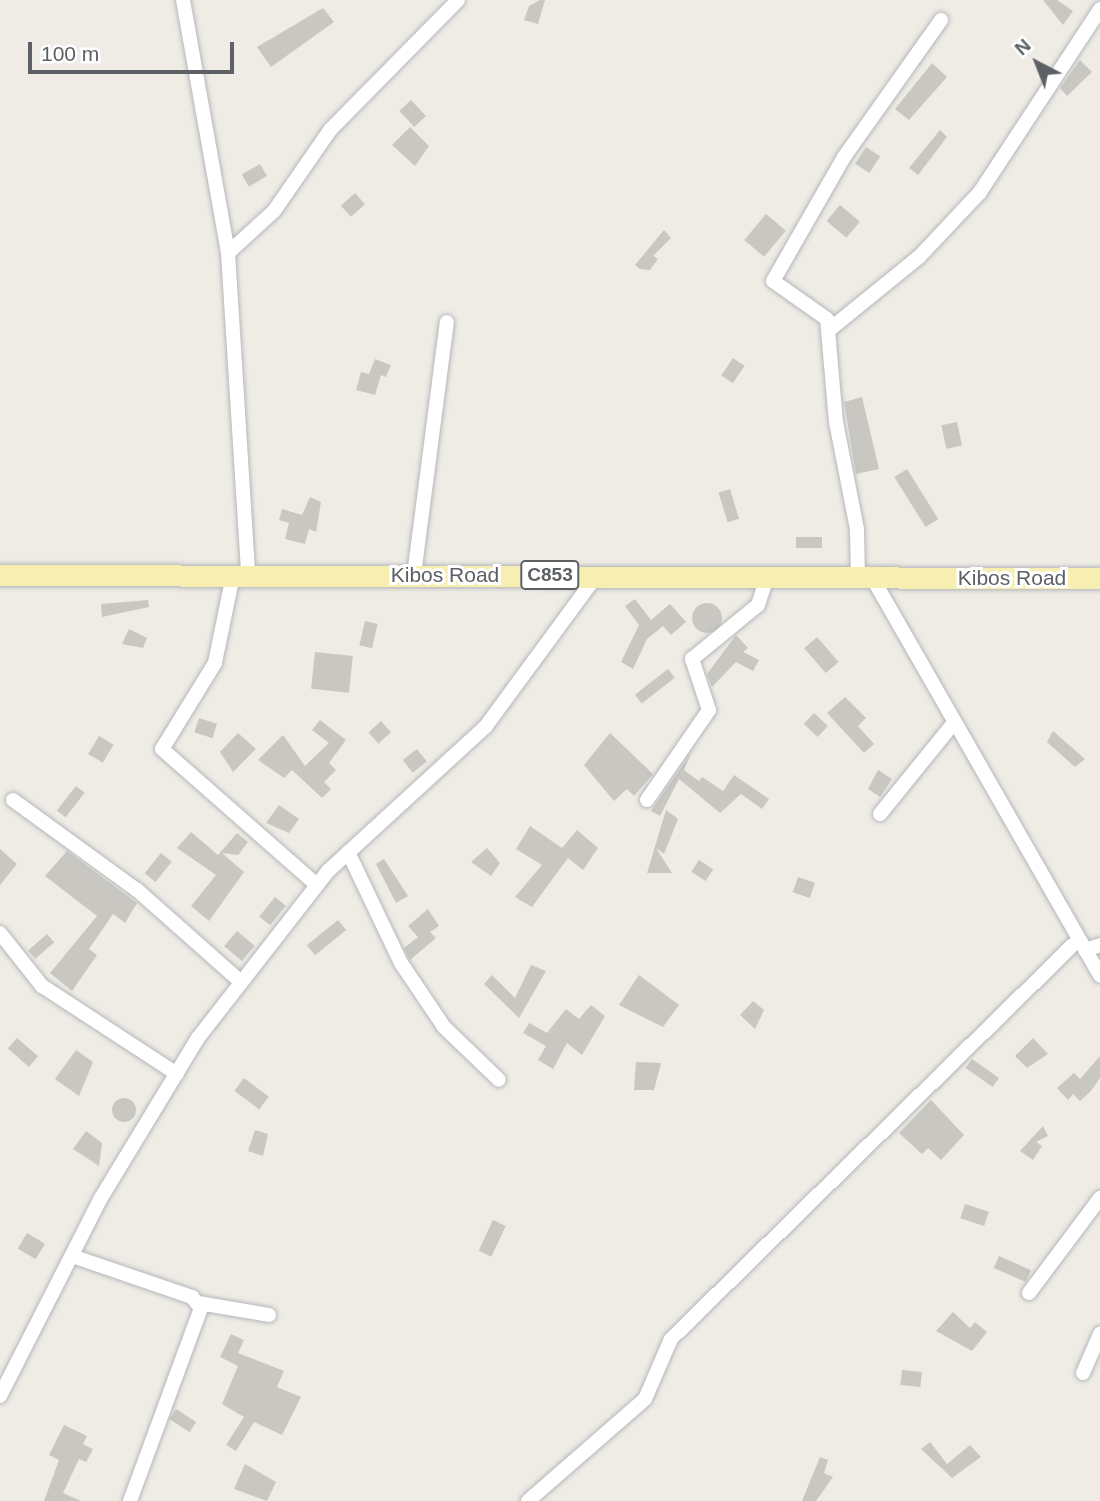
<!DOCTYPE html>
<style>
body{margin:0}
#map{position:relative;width:1100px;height:1501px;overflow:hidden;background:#eeece5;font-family:Arial,sans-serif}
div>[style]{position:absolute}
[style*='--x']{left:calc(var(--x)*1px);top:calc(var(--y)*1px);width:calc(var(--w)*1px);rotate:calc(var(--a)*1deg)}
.building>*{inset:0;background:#c9c7c2;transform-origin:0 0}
.round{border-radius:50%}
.roads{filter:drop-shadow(0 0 2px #b5b7ba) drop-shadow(0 0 2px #b5b7ba)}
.street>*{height:14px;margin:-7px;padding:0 7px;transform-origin:7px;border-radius:7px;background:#fff}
.primary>*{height:21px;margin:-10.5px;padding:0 10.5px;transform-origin:10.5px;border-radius:10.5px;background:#f7eeb1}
span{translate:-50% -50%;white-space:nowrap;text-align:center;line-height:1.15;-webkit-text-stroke:6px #fff;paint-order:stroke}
.shield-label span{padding:2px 5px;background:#fff;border:2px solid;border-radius:5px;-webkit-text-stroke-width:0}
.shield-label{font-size:19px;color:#5d6064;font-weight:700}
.street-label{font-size:21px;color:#5d6064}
.north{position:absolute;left:1002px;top:28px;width:70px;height:70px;-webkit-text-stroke:5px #fff;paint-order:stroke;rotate:318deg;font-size:19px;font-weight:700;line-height:28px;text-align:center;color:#5d6064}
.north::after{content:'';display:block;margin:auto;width:24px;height:32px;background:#5d6064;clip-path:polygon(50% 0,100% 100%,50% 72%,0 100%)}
.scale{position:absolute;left:28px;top:42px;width:206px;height:32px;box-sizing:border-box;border:4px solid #5d6064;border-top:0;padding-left:9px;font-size:21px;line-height:24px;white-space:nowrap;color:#5d6064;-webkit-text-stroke:5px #fff;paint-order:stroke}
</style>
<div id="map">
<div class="building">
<i style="clip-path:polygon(540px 0,545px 0,538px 24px,524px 20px,529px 6px)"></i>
<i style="clip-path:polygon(1043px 0,1057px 0,1073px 11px,1063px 25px)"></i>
<i style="clip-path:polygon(323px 8px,334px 22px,271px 67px,257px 47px)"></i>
<i style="clip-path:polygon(1080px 60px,1092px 72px,1067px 96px,1060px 88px)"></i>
<i style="clip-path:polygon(932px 63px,947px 77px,909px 120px,895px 109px)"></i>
<i style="left:411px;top:100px;width:22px;height:16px;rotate:47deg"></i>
<i style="clip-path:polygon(410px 127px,429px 146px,415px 166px,392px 145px)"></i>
<i style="clip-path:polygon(940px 130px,947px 137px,918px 175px,909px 168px)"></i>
<i style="left:866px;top:147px;width:17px;height:20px;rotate:33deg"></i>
<i style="left:260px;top:164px;width:14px;height:21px;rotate:60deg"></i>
<i style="left:355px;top:193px;width:15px;height:19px;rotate:48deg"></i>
<i style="left:840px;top:205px;width:26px;height:21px;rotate:40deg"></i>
<i style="left:766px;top:214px;width:26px;height:34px;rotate:40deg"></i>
<i style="clip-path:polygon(664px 230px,671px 238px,653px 256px,658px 259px,650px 270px,640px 269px,635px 265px)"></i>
<i style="left:733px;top:358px;width:14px;height:21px;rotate:34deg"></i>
<i style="clip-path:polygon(375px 359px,391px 365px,386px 377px,381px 375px,375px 395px,356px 390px,361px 372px,369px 374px)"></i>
<i style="clip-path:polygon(862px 397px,879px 469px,856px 474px,844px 402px)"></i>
<i style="left:957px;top:422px;width:24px;height:16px;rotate:78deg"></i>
<i style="left:907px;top:469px;width:59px;height:15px;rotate:58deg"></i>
<i style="left:730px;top:489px;width:31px;height:12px;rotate:73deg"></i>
<i style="clip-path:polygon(310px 497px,321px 502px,316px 532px,309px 529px,305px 544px,285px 539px,289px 523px,279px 520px,282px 509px,302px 515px)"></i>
<i style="left:822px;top:537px;width:11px;height:26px;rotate:90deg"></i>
<i style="clip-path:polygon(635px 599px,651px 620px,670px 604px,686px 622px,671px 635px,663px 626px,647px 639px,633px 669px,621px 662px,639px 625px,625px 606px)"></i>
<i style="clip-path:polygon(148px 600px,149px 607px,102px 617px,101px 604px)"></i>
<i class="round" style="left:692px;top:603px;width:30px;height:30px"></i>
<i style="left:365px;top:621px;width:13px;height:25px;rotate:13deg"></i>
<i style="clip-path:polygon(129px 629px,147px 638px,143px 648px,122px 644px)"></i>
<i style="clip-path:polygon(736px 635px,748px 648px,743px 652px,759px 660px,753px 671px,736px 662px,712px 687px,707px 674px)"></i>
<i style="left:817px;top:637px;width:33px;height:17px;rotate:49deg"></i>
<i style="left:315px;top:652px;width:38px;height:37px;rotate:6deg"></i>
<i style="left:668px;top:669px;width:11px;height:42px;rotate:52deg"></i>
<i style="clip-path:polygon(845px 697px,866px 718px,858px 726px,874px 744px,864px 753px,827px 713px)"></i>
<i style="left:814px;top:713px;width:19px;height:15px;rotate:43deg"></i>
<i style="left:199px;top:718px;width:19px;height:15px;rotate:18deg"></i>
<i style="clip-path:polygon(320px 720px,346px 740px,329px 763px,336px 770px,324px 782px,331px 789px,322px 798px,292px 770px,284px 778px,258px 760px,283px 735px,305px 766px,329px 743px,312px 730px)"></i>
<i style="left:381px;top:721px;width:15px;height:17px;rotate:48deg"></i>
<i style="clip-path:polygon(1053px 731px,1085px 759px,1075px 767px,1047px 742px)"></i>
<i style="clip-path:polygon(238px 733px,256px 749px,233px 772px,220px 752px)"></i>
<i style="clip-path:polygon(610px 733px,653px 774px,634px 796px,627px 789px,614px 801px,584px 765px)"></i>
<i style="left:99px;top:736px;width:17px;height:21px;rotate:31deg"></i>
<i style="left:417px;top:749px;width:16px;height:18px;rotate:52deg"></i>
<i style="clip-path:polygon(691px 753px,684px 770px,699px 781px,702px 777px,723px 791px,734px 775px,769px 799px,762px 809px,741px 794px,720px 813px,679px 779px,660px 816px,651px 811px)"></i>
<i style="clip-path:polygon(878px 770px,892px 779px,880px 797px,868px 789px)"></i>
<i style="left:76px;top:786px;width:11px;height:31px;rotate:38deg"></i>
<i style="clip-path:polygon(279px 805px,299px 819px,289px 833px,266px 823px)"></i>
<i style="clip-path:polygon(666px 810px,678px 819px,664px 854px,656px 848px,672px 873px,647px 873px)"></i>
<i style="clip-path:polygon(530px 826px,562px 848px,577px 830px,598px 848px,583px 870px,568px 858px,532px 907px,515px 897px,542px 865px,516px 849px)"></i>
<i style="clip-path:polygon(191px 832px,218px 855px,237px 833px,248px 842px,238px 855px,222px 853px,244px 872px,209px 921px,191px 906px,216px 875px,177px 848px)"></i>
<i style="clip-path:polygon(487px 848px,500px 863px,491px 876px,471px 862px)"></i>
<i style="clip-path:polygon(0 849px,17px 864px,0 885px)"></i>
<i style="clip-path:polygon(67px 851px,137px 903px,125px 923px,113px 914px,89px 949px,97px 955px,72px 991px,50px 973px,97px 916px,45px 876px)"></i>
<i style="left:161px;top:853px;width:14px;height:26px;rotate:39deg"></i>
<i style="clip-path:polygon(384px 859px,408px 896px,396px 903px,376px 864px)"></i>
<i style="left:699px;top:860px;width:17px;height:14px;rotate:33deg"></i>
<i style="left:798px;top:877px;width:18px;height:16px;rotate:19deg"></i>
<i style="left:275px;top:897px;width:14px;height:25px;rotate:39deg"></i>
<i style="clip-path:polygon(428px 909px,439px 926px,430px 932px,436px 938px,410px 960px,404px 948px,418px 937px,408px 926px)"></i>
<i style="left:338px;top:920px;width:13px;height:40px;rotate:51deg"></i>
<i style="left:237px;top:931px;width:23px;height:20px;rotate:40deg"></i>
<i style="left:47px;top:934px;width:11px;height:25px;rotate:49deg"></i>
<i style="clip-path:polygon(531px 965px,546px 971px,519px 1018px,484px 984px,492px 975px,515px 998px)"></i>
<i style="clip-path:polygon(639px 975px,679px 1005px,663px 1027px,619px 1005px)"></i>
<i style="clip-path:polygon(753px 1001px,764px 1010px,755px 1029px,740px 1015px)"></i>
<i style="clip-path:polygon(591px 1005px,605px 1016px,582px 1055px,567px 1043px,553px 1069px,538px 1060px,546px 1046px,523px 1033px,529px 1023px,547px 1033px,566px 1009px,579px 1019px)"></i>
<i style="left:17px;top:1038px;width:28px;height:14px;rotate:41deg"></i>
<i style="clip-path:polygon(1033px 1038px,1048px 1054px,1027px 1068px,1015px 1056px)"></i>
<i style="clip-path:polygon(76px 1050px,93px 1062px,79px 1096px,55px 1079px)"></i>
<i style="clip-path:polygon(1100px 1056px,1100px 1078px,1091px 1091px,1080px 1101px,1073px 1094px,1068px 1100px,1057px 1088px,1074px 1073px,1080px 1079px)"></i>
<i style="left:972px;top:1059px;width:33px;height:11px;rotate:35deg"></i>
<i style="clip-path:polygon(636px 1062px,661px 1063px,654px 1090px,634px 1090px)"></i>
<i style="left:244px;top:1078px;width:31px;height:16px;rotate:37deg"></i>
<i class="round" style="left:112px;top:1098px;width:24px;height:24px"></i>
<i style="clip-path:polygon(931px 1100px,964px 1135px,941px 1160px,928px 1148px,922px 1154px,899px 1133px)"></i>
<i style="clip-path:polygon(1043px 1126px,1048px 1136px,1036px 1142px,1042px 1146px,1033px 1160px,1020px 1151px)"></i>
<i style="clip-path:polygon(255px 1130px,268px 1134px,263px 1156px,248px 1151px)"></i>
<i style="clip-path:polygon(86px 1131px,102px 1143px,99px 1166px,73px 1149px)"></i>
<i style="left:965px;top:1204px;width:25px;height:15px;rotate:18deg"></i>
<i style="left:493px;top:1220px;width:14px;height:34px;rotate:25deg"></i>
<i style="left:27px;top:1233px;width:21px;height:18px;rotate:31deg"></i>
<i style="left:999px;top:1256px;width:35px;height:13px;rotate:24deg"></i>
<i style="clip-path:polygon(953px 1312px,970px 1328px,975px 1322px,987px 1332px,972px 1351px,936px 1331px)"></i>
<i style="clip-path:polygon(231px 1334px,244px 1340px,238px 1353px,284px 1371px,277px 1387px,301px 1397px,282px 1435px,254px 1422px,236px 1451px,226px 1445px,244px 1417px,222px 1404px,238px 1366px,220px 1357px)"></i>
<i style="left:902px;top:1370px;width:20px;height:15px;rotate:6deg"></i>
<i style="left:176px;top:1409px;width:24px;height:12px;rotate:33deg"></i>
<i style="clip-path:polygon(64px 1425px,87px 1436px,83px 1444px,93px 1449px,86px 1462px,79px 1459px,63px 1493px,81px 1501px,44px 1501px,59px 1460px,49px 1455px)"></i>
<i style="clip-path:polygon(930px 1442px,947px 1464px,970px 1445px,981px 1457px,952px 1478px,921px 1449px)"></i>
<i style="clip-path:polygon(820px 1457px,828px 1460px,824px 1473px,833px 1477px,816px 1501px,802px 1501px)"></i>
<i style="clip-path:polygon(245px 1464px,276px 1482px,267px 1501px,234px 1489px)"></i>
</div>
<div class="roads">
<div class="street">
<i style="--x:183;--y:0;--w:257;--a:79.9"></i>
<i style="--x:228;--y:253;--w:322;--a:86.4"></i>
<i style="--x:228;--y:253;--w:62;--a:-42.4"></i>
<i style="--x:274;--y:211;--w:98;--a:-55.3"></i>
<i style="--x:330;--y:130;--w:182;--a:-45.4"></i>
<i style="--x:829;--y:330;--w:117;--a:-39.1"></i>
<i style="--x:920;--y:256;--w:88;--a:-46.8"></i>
<i style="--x:980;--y:192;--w:219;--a:-56.7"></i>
<i style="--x:233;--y:575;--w:90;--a:101.6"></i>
<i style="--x:215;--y:663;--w:101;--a:121.6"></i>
<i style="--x:162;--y:749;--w:206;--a:41.3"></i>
<i style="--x:414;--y:575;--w:255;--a:-82.6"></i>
<i style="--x:858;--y:578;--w:49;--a:-91.2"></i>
<i style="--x:857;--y:529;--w:109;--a:-101.1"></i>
<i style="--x:836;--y:422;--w:103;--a:-95"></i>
<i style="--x:827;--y:319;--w:66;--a:-144.9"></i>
<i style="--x:773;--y:281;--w:143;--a:-60.2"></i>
<i style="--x:844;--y:157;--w:168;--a:-54.7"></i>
<i style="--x:873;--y:579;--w:457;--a:60.2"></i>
<i style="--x:13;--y:800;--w:153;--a:36"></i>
<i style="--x:137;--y:890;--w:139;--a:41.5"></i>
<i style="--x:647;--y:800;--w:109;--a:-55.4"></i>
<i style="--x:709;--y:710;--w:54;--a:-108.4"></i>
<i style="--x:692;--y:659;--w:85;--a:-39.3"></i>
<i style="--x:758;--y:605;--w:29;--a:-72"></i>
<i style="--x:880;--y:814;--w:116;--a:-51"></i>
<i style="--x:348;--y:852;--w:123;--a:64.5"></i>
<i style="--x:401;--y:963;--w:77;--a:56.1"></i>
<i style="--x:444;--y:1027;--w:76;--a:43.9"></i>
<i style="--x:0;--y:933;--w:68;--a:51.6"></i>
<i style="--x:42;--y:986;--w:161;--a:33.1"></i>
<i style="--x:1085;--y:950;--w:16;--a:-18"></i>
<i style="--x:75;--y:1257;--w:124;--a:18.9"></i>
<i style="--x:192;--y:1297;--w:14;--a:51"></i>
<i style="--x:201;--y:1308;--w:206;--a:110.2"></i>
<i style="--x:1029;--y:1293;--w:119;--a:-53.2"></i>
<i style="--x:199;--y:1303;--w:71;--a:9.7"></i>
<i style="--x:1083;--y:1373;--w:43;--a:-66.4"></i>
<i style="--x:0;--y:1396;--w:222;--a:-63"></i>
<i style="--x:101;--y:1198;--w:187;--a:-58.8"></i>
<i style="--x:198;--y:1038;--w:212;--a:-52.1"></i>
<i style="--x:328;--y:871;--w:214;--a:-42.5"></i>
<i style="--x:486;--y:726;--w:187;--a:-53.7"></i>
<i style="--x:528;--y:1501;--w:155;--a:-41.1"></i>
<i style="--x:645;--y:1399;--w:65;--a:-66.6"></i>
<i style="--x:671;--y:1339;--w:571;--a:-44.43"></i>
</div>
<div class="primary">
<i style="--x:0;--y:575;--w:1100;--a:0.16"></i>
</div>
</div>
<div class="shield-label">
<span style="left:550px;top:575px">C853</span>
</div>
<div class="street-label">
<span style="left:445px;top:575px">Kibos Road</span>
<span style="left:1012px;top:578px">Kibos Road</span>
</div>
<div class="north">N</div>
<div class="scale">100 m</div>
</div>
